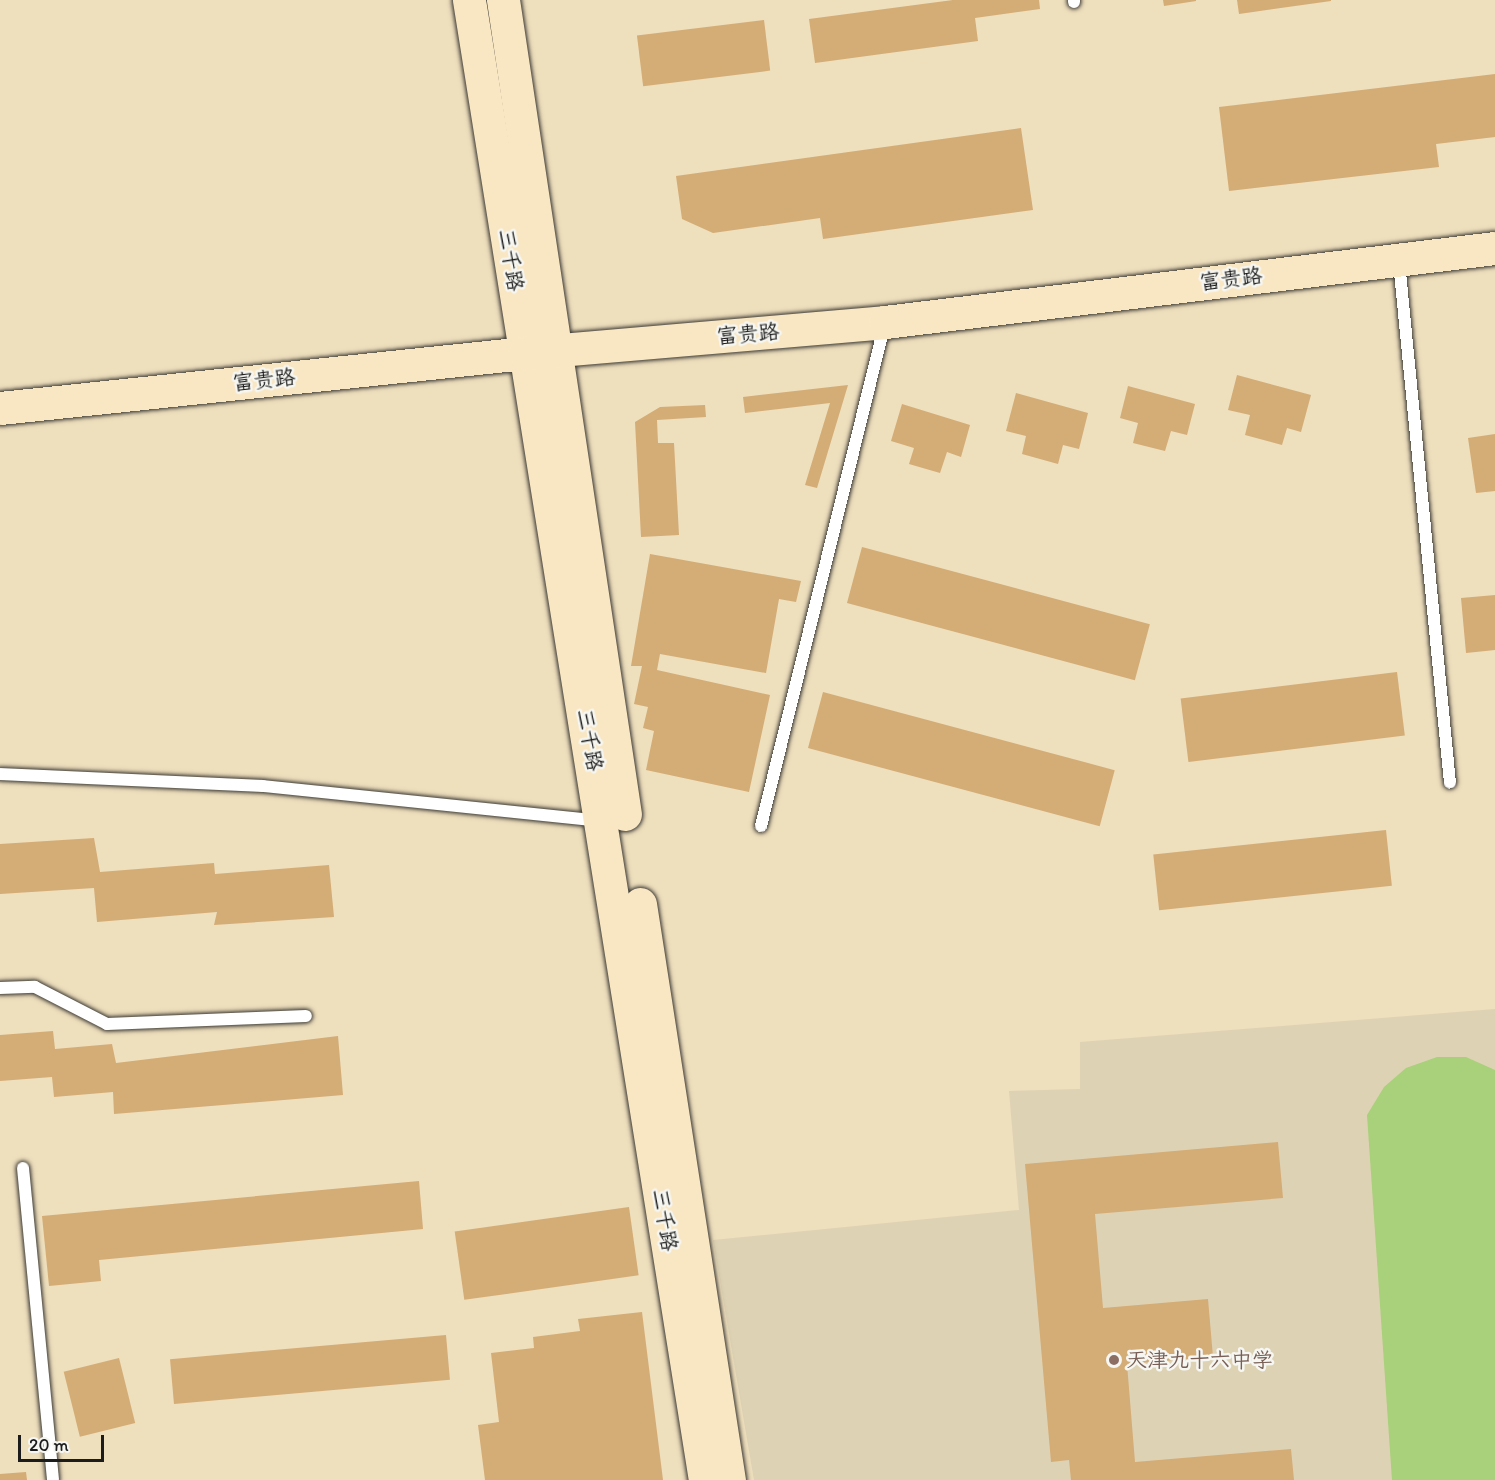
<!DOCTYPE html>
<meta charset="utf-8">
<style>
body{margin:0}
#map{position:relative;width:1495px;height:1480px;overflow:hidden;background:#eedfbd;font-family:Itim,"LXGW WenKai TC",sans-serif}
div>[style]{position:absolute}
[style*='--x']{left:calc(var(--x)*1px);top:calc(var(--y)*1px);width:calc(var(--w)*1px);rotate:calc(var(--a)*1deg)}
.built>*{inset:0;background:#ded2b4}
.green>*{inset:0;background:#a9d07b}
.building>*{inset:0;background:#d4ac76;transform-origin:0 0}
.roads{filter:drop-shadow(0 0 2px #3c3934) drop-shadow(0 0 2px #3c3934)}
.lane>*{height:12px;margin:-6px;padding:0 6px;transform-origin:6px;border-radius:6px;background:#fff}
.secondary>*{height:33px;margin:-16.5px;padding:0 16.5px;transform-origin:16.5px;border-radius:16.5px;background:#f9e7c3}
.dots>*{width:16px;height:16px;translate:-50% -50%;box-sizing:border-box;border:3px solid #f6f6f2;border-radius:50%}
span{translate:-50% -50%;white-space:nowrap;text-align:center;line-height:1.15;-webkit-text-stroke:5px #f6f6f2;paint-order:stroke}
.street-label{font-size:21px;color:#1c1c1c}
.education-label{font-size:21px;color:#785e54}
.left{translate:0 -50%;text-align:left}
.scale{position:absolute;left:18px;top:1435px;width:86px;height:27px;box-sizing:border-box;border:3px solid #1c1c1c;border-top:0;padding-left:8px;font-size:18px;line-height:21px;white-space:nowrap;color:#1c1c1c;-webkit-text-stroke:4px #f6f6f2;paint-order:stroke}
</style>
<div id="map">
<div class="built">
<i style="clip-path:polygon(1495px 1009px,1495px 1480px,754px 1480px,713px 1240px,1019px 1210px,1009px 1091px,1080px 1089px,1080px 1042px)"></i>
</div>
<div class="green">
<i style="clip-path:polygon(1437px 1057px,1466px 1057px,1495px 1070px,1495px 1480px,1392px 1480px,1367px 1115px,1384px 1087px,1406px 1068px)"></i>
</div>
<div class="building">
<i style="clip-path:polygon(953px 0,1039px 0,1040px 9px,975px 18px,978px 41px,815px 63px,809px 19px)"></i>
<i style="clip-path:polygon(1163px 0,1196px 0,1196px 1px,1164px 6px)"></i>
<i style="clip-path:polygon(1237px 0,1331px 0,1331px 1px,1239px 14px)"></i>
<i style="left:764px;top:20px;width:51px;height:128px;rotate:83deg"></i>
<i style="clip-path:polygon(1495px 74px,1495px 137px,1436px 144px,1439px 167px,1229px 191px,1219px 107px)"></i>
<i style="clip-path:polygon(1021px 128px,1033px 210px,823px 239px,820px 218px,713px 233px,682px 219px,676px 176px)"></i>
<i style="clip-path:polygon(1237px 375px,1311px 395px,1301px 432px,1287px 428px,1282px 445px,1245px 435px,1250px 415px,1228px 410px)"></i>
<i style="clip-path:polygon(848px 385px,817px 488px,805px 485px,830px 403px,745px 413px,743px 397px)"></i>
<i style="clip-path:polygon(1128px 386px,1195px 404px,1187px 435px,1171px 431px,1165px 451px,1133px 443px,1138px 423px,1120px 418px)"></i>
<i style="clip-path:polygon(1016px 393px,1088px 413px,1079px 449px,1063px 445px,1058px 464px,1022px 454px,1026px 436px,1006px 431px)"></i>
<i style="clip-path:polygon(902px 404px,970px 425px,961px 457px,947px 452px,940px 473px,909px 464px,914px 448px,891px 441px)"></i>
<i style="clip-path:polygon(705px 405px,706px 417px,657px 420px,658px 443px,674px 443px,679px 535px,641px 537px,635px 422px,660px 407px)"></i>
<i style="clip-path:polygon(1495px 434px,1495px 491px,1476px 493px,1468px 438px)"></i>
<i style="left:862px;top:547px;width:298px;height:58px;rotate:15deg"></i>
<i style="clip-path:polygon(650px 554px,801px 581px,796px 602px,779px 599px,766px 673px,660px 654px,657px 670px,770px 695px,749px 792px,646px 770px,654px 731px,643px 728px,648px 707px,634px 704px,642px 666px,631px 666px)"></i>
<i style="clip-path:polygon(1495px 595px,1495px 650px,1466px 653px,1461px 598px)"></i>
<i style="left:1397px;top:672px;width:64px;height:218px;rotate:83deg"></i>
<i style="left:823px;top:692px;width:302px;height:58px;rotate:15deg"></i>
<i style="left:1386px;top:830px;width:56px;height:234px;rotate:84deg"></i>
<i style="clip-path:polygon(94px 838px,100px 872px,214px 863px,215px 874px,329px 865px,334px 917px,214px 925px,217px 912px,97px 922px,94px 888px,0 894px,0 844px)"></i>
<i style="clip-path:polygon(53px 1031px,55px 1049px,112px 1044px,116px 1063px,338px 1036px,343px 1095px,114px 1114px,113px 1092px,54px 1097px,52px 1077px,0 1081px,0 1035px)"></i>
<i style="clip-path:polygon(1278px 1142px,1283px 1198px,1095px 1214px,1103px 1308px,1208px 1299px,1213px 1357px,1127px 1364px,1135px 1462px,1291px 1449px,1294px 1480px,1071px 1480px,1069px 1460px,1051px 1462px,1025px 1164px)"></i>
<i style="clip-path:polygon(419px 1181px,423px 1229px,99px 1260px,101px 1281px,49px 1286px,42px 1216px)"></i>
<i style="left:629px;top:1207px;width:69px;height:176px;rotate:82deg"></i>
<i style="clip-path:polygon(642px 1312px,663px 1480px,485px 1480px,478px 1425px,499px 1422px,491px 1353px,534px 1348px,533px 1337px,580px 1331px,578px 1319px)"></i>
<i style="left:446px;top:1335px;width:45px;height:277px;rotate:85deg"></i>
<i style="left:119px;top:1358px;width:67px;height:57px;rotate:76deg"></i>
<i style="clip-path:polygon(26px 1472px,27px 1480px,0 1480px,0 1474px)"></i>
</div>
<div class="roads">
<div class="lane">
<i style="--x:1074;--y:0;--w:2;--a:90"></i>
<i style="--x:1399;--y:262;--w:523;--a:84.41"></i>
<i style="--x:0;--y:774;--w:263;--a:2.6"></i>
<i style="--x:263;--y:786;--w:339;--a:5.9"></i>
<i style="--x:761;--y:826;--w:518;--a:-76.15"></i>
<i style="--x:0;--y:988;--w:35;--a:-2"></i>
<i style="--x:35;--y:987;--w:81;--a:27.2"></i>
<i style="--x:107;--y:1024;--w:199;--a:-2.3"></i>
<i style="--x:23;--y:1168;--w:313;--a:84.5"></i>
</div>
<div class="secondary">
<i style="--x:469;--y:0;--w:1499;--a:80.94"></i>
<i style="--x:503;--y:0;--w:823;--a:81.48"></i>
<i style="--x:0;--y:408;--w:528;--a:-5.98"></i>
<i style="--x:525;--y:353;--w:361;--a:-4.9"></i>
<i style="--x:885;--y:322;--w:614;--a:-6.92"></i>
<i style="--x:640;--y:904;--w:583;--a:81.22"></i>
</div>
</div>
<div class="dots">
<i style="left:1114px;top:1360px;background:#8d6e63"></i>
</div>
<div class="street-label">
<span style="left:511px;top:260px;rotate:81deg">三千路</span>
<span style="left:1231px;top:279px;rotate:-7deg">富贵路</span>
<span style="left:748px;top:334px;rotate:-5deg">富贵路</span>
<span style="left:264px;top:380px;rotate:-6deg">富贵路</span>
<span style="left:590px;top:740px;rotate:80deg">三千路</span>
<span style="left:665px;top:1220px;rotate:81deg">三千路</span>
</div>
<div class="education-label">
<span class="left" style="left:1126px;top:1360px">天津九十六中学</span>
</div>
<div class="scale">20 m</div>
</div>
